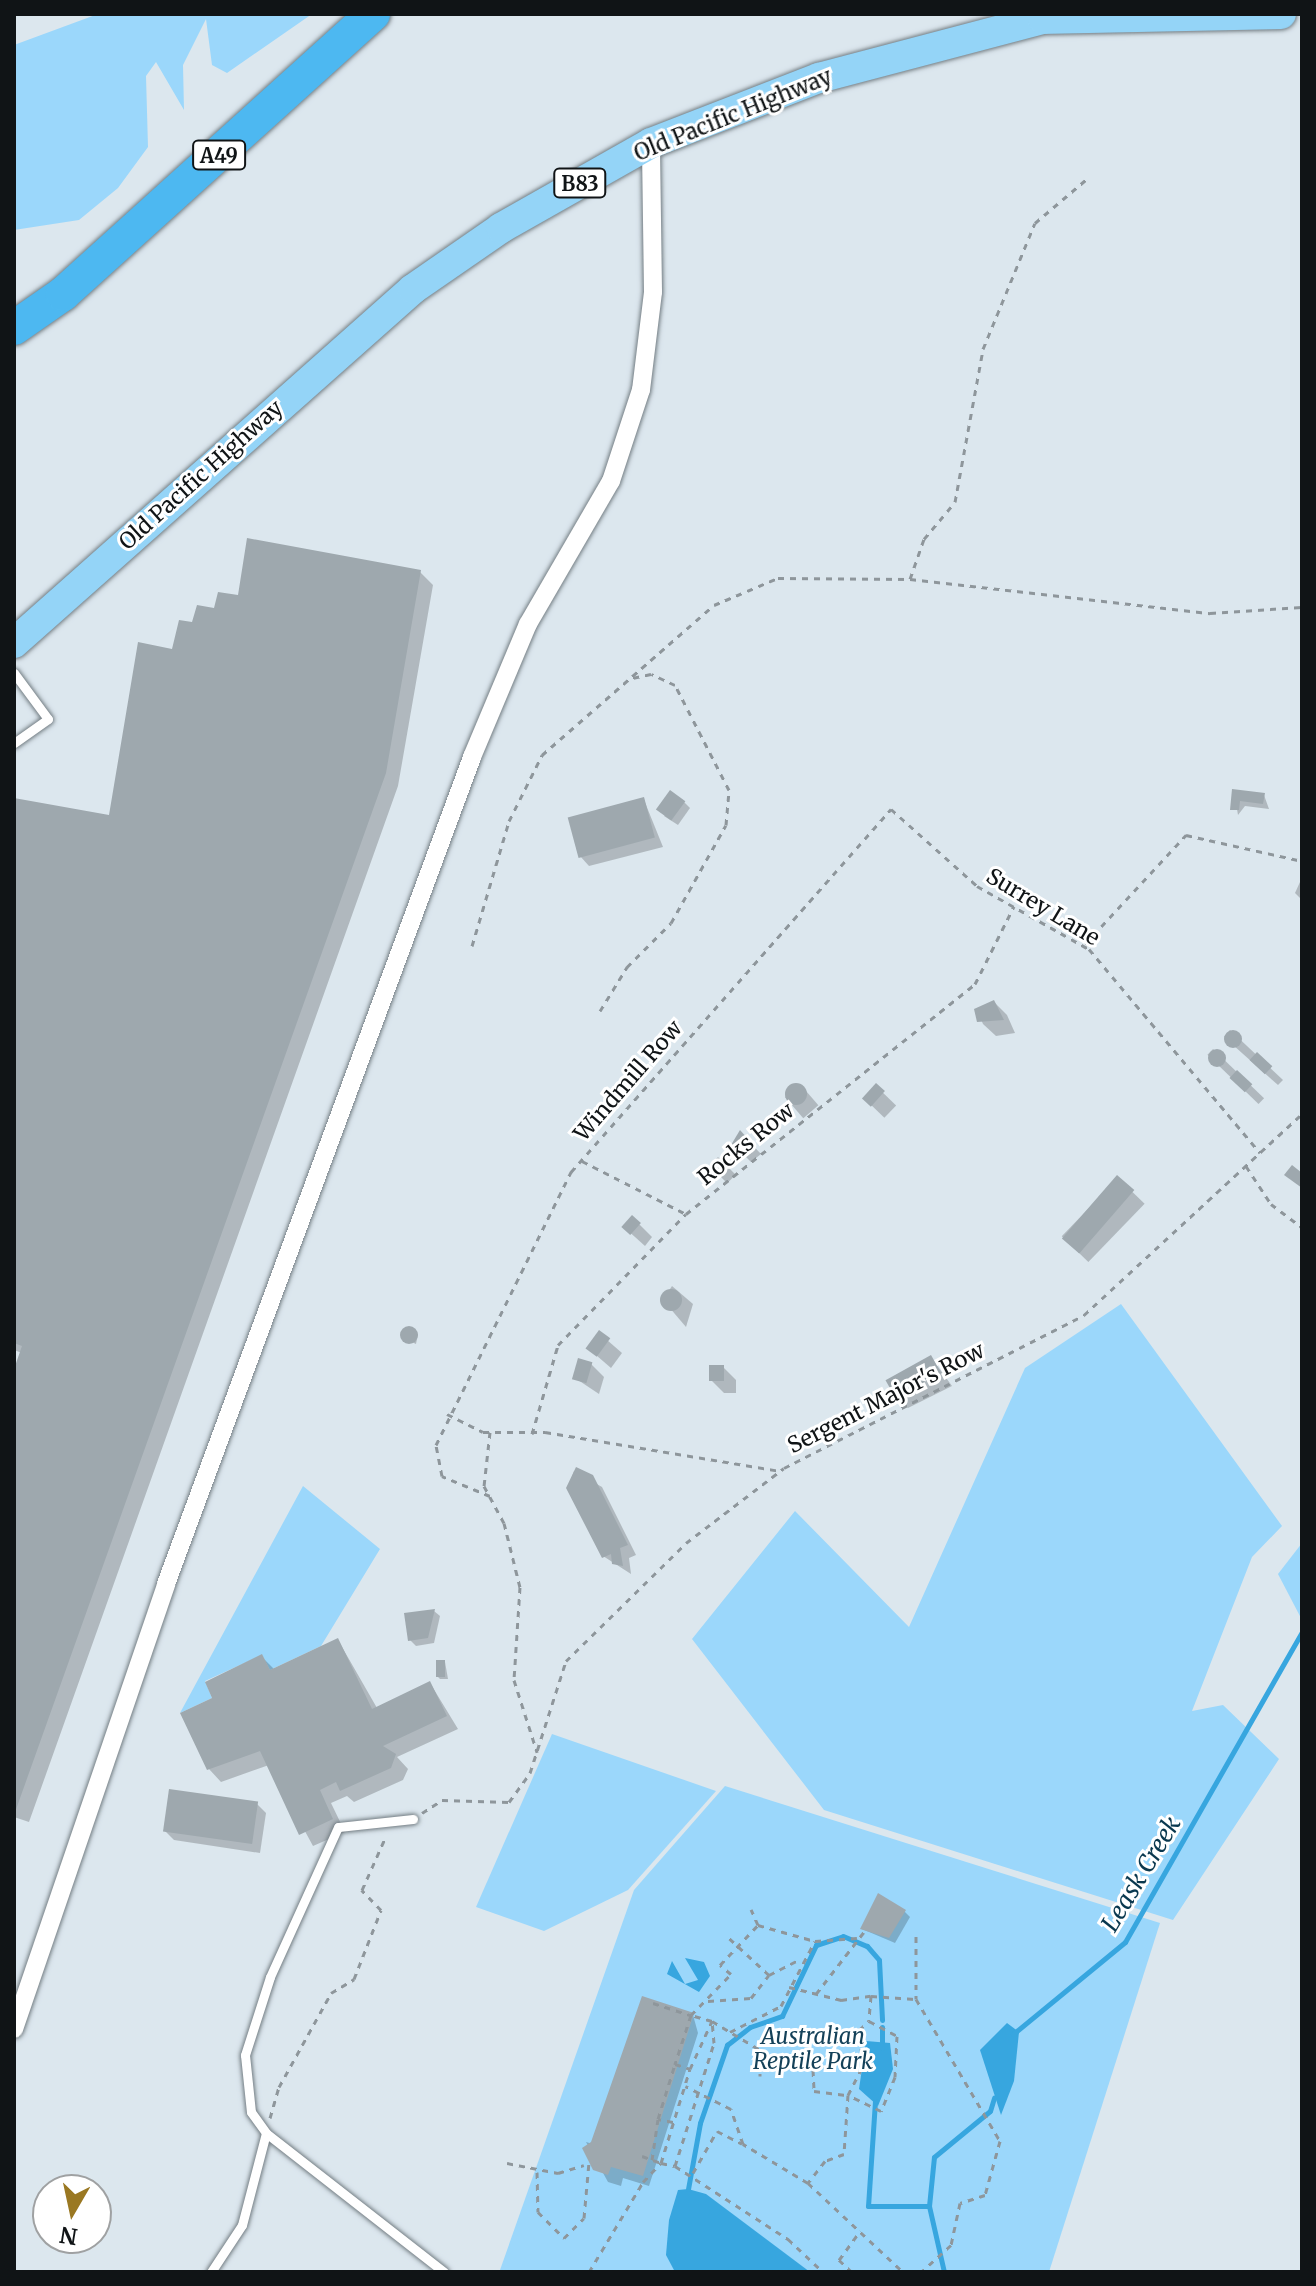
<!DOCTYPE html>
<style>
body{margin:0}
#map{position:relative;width:1316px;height:2286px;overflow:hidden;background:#dce7ee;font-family:Merriweather,serif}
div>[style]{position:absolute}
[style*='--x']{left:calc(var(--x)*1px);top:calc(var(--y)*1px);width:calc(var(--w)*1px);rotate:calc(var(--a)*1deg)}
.green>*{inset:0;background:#9bd7fb}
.water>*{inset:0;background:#37a6df}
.shadow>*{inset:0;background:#0003;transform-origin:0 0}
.stream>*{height:5px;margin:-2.5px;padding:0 2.5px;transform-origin:2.5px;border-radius:2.5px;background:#37a6df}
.building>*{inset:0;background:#9ea8ae;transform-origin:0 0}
.round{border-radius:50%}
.path>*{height:3px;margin-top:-1.5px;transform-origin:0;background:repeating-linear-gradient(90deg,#8e969b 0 6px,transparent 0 12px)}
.roads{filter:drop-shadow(0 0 2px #747e84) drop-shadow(0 0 2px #747e84)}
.lane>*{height:9px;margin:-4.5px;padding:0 4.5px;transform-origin:4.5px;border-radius:4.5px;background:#fff}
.street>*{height:18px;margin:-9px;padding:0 9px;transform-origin:9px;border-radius:9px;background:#fff}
.primary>*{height:30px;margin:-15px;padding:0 15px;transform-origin:15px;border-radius:15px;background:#94d4f7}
.highway>*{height:34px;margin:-17px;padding:0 17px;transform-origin:17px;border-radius:17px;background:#4db8f1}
span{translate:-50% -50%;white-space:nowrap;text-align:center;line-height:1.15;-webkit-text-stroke:6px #fff;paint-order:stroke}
.shield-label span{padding:2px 6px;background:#fff;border:2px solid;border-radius:6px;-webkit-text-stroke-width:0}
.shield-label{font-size:20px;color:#101416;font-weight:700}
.street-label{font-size:22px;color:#101416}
.park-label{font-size:22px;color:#144159;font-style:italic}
.water-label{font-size:24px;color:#09384f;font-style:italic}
.frame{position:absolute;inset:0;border:16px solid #101416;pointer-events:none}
.north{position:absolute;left:32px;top:2174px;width:80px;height:80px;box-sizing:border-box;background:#fff;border:2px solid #9fa1a2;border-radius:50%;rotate:189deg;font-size:22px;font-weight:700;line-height:32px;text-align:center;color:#101416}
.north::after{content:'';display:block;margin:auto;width:28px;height:36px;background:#9a7822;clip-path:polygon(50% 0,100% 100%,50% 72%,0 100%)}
</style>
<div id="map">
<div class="green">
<i style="clip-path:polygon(98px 14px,312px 14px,227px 73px,212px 65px,206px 19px,183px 65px,184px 110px,156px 62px,146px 76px,148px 147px,118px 188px,79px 220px,14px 230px,14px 45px)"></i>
<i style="clip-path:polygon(1121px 1304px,1282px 1526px,1252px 1557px,1192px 1711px,1223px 1705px,1279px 1759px,1173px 1920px,824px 1810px,692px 1639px,795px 1511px,909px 1627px,1025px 1368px)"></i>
<i style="clip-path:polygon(303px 1486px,380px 1549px,321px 1646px,270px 1670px,262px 1655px,205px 1681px,212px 1698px,180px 1713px)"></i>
<i style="clip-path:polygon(1302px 1543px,1302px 1620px,1278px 1574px)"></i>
<i style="clip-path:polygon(552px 1734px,716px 1791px,628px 1890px,544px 1931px,476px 1907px)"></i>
<i style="clip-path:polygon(725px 1786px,1160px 1923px,1049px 2272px,500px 2270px,634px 1890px)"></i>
</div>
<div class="water">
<i style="clip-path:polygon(685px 1958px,704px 1962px,710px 1976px,699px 1992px,667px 1974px,672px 1961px,685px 1984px,698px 1980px)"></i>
<i style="clip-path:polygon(1007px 2023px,1019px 2032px,1014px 2081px,1001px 2115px,980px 2050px)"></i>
<i style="clip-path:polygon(866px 2041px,890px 2043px,893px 2069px,878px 2106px,859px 2089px)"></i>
<i style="clip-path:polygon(688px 2189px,706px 2194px,810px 2272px,675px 2272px,666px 2255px,669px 2220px,678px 2190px)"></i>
</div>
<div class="shadow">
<i style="clip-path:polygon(420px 572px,433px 585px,398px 786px,29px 1822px,14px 1817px,14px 1375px,22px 1353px,14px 1350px,14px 800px,111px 818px,173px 651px,194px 625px,239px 597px)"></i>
<i style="clip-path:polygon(1234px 792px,1264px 795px,1269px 809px,1245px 806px,1238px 815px)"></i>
<i style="clip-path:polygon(644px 800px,663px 847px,589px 866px,580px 856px)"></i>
<i style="clip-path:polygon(684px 802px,690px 808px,678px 825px,664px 816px)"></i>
<i style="clip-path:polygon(1300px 882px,1302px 883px,1302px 900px,1295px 893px)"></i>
<i style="clip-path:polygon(994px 1002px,1007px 1015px,1015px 1033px,996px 1036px,983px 1024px,977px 1010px)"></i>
<i style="clip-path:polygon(1230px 1030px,1283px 1080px,1278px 1085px,1224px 1037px)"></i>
<i style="left:1213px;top:1049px;width:71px;height:8px;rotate:44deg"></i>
<i style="left:800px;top:1084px;width:28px;height:20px;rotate:49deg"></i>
<i style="left:876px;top:1086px;width:28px;height:17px;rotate:44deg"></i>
<i style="clip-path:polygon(741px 1133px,761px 1154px,751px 1162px,733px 1144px)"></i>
<i style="left:718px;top:1157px;width:25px;height:12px;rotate:45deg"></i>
<i style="left:1118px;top:1178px;width:37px;height:81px;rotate:44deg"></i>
<i style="clip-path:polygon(639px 1224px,652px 1237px,645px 1246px,625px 1228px)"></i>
<i style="clip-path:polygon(672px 1286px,693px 1304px,686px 1327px,663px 1300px)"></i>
<i style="clip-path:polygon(407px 1329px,418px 1334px,416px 1344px,403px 1338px)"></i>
<i style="clip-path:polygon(599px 1333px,622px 1353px,611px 1368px,589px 1349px)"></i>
<i style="clip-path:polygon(931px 1357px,952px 1386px,908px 1408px,895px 1395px)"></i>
<i style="clip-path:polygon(591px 1364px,604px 1377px,599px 1394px,575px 1378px)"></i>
<i style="clip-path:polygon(723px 1367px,736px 1380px,736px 1393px,724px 1393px,711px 1380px)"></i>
<i style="clip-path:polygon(574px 1471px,602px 1487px,636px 1555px,629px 1558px,631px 1574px,603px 1556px,568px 1488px)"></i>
<i style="clip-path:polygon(434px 1611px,440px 1616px,434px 1643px,416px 1646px,410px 1640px)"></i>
<i style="clip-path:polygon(338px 1640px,377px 1708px,430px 1683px,458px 1729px,397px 1757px,408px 1769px,403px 1780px,354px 1802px,347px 1796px,331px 1803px,345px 1832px,313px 1846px,269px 1765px,221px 1782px,209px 1769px,215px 1699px,262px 1657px,275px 1670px)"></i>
<i style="clip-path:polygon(445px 1662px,448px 1679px,440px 1679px,438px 1677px)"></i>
<i style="clip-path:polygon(257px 1804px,266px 1813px,260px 1853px,174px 1840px,165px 1831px)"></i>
<i style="clip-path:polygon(904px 1911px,910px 1917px,895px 1943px,862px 1929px)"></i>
<i style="clip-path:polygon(693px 2015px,698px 2033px,649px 2186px,623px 2178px,621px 2186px,608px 2182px,586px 2142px,593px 2144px)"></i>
</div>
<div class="stream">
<i style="--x:1013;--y:2034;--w:145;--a:-39.4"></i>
<i style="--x:1125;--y:1942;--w:357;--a:-60.3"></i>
<i style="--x:882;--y:2048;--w:21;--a:-90"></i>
<i style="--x:875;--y:2101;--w:105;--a:93.8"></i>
<i style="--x:868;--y:2206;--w:61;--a:0"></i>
<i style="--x:688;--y:2189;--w:67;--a:-79.7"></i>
<i style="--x:700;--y:2123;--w:83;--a:-70.9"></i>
<i style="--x:727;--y:2045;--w:29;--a:-38"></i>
<i style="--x:750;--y:2027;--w:34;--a:-19"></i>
<i style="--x:782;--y:2016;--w:79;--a:-64.4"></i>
<i style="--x:816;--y:1945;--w:28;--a:-18"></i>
<i style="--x:843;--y:1936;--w:26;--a:23"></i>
<i style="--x:867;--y:1946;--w:18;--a:49"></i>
<i style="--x:879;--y:1960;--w:60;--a:87.1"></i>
<i style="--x:944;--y:2272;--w:68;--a:-102.8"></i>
<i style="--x:929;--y:2206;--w:49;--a:-84.2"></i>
<i style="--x:934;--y:2157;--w:72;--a:-39.4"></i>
<i style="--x:990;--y:2111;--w:14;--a:-73"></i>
</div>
<div class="building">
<i style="clip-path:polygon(247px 538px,421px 570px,386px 773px,14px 1815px,14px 1369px,22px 1346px,14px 1343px,14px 798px,109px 815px,138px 642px,172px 649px,179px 620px,192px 622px,197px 605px,214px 608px,218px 592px,238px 595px)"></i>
<i style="clip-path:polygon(1232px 789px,1265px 793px,1263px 804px,1240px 801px,1239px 810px,1230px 810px)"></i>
<i style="left:670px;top:790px;width:19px;height:24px;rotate:36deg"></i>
<i style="left:644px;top:797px;width:42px;height:79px;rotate:75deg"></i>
<i style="clip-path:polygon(994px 1000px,1004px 1020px,977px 1022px,974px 1009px)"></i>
<i class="round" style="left:1224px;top:1030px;width:18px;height:18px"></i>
<i class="round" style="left:1208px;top:1049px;width:18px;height:18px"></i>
<i style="left:1257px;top:1052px;width:21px;height:11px;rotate:43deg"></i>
<i style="left:1237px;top:1070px;width:21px;height:11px;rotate:43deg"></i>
<i style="left:876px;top:1083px;width:12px;height:21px;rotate:42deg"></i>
<i class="round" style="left:785px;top:1083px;width:22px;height:22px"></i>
<i style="clip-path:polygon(740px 1130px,749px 1140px,737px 1151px,731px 1145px)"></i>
<i style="clip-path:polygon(1292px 1165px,1302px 1173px,1302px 1188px,1284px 1175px)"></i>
<i style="left:1117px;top:1175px;width:23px;height:84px;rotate:41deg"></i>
<i style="left:632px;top:1215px;width:12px;height:16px;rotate:42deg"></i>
<i class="round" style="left:660px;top:1289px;width:22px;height:22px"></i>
<i class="round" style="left:400px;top:1326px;width:18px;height:18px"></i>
<i style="left:599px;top:1330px;width:14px;height:23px;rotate:36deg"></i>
<i style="left:931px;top:1355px;width:21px;height:52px;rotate:61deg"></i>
<i style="left:578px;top:1358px;width:15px;height:22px;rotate:16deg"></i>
<i style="left:709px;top:1365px;width:15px;height:16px"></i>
<i style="clip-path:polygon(576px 1467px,593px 1475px,628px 1545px,620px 1548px,623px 1566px,612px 1564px,611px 1554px,602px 1558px,566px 1488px)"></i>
<i style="clip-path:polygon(435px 1609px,428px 1638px,408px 1641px,404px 1613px)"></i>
<i style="clip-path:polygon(338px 1638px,372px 1709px,430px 1681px,447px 1716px,383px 1746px,396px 1754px,391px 1768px,340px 1791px,336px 1782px,320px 1790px,333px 1819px,299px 1835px,260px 1751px,207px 1770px,180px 1713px,212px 1698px,205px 1682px,262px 1654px,270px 1670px)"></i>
<i style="left:436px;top:1660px;width:9px;height:17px"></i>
<i style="left:169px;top:1789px;width:90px;height:43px;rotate:8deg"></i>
<i style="clip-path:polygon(878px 1893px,906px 1910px,889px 1938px,860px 1929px)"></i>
<i style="clip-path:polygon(642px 1996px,694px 2013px,643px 2176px,611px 2167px,608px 2175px,593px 2170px,582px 2148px,591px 2142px)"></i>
</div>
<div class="path">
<i style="--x:910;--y:579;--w:42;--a:-70.7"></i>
<i style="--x:924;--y:539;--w:48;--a:-50"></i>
<i style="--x:955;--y:502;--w:156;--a:-79.6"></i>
<i style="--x:983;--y:349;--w:136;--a:-67.6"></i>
<i style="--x:1035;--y:223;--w:71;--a:-40.4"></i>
<i style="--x:1085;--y:944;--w:149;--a:-47.2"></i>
<i style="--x:1186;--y:835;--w:119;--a:12.6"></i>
<i style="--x:472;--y:946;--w:130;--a:-73.5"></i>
<i style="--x:509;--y:821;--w:74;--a:-63.4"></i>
<i style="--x:542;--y:755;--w:228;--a:-41.1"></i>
<i style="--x:714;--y:605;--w:69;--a:-22.9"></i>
<i style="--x:778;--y:578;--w:132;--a:0.4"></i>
<i style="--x:910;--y:579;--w:302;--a:6.5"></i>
<i style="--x:1210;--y:613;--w:92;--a:-3.7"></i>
<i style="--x:600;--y:1011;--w:52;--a:-58.5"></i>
<i style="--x:627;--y:967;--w:62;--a:-45"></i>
<i style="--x:671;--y:923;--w:112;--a:-60.7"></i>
<i style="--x:726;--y:825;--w:35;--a:-85"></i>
<i style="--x:729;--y:790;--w:118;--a:-117.2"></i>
<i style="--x:675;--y:685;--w:26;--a:-155"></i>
<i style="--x:651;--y:674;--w:19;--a:168"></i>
<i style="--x:582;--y:1161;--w:117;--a:27"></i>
<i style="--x:1246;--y:1166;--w:45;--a:56.7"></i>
<i style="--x:1271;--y:1204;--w:39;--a:37"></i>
<i style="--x:447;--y:1414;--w:40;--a:26.6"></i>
<i style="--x:483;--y:1432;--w:62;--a:0"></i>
<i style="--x:545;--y:1432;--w:238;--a:9.4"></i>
<i style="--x:490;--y:1432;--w:54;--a:96.3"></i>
<i style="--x:484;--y:1486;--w:42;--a:61.6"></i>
<i style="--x:504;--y:1523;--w:66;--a:76"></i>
<i style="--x:520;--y:1587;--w:93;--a:93.7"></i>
<i style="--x:514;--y:1680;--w:76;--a:72.3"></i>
<i style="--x:532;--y:1434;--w:93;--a:-73.7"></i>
<i style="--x:558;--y:1345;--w:183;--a:-45.7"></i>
<i style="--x:686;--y:1214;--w:369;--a:-38.5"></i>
<i style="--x:975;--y:984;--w:87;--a:-63.4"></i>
<i style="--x:490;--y:1496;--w:52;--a:-157.4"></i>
<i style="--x:442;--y:1476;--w:32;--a:-101"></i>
<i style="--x:436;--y:1445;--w:305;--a:-63.7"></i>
<i style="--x:571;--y:1172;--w:484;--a:-48.6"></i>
<i style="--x:891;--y:809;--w:115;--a:41.8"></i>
<i style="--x:977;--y:886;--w:129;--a:29.4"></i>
<i style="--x:1089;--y:949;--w:266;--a:50"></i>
<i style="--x:422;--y:1813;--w:24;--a:-33"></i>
<i style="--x:442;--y:1800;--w:67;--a:1.7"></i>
<i style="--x:509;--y:1802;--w:36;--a:-54"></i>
<i style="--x:530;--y:1773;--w:118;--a:-72.2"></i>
<i style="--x:566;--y:1661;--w:168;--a:-44.5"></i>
<i style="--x:686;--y:1543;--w:123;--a:-37.4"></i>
<i style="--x:784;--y:1468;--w:337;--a:-27"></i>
<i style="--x:1084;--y:1315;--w:297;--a:-42.7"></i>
<i style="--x:758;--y:1925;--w:59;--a:15.7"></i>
<i style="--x:916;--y:1936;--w:63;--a:90"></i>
<i style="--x:916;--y:1999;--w:165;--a:59.4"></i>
<i style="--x:1000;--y:2141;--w:56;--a:105.5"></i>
<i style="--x:985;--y:2195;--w:26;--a:162"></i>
<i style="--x:960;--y:2203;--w:43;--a:102.1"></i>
<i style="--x:951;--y:2245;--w:40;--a:138"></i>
<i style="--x:769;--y:1975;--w:33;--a:-27"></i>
<i style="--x:789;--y:1987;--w:54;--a:14"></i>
<i style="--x:841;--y:2000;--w:30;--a:-8"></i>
<i style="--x:871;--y:1996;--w:25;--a:95"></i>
<i style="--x:869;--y:2021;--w:32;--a:28"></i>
<i style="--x:897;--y:2036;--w:41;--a:92.8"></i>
<i style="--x:895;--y:2077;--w:37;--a:112"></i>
<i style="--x:881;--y:2111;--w:37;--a:-154"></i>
<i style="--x:848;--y:2095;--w:33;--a:-63"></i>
<i style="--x:863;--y:2066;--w:36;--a:-96"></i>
<i style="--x:859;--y:2030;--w:13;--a:-42"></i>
<i style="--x:816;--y:1994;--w:78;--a:-52.3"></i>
<i style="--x:871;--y:1996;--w:44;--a:3.9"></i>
<i style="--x:708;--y:2001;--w:43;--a:-4"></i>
<i style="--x:751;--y:1998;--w:29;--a:-52"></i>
<i style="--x:769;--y:1975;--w:54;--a:-137.2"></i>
<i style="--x:653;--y:2003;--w:40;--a:18"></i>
<i style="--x:691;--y:2015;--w:52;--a:108.1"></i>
<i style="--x:730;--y:2032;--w:57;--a:-27"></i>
<i style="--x:781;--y:2006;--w:73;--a:-62.4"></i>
<i style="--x:815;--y:1941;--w:42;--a:-4.1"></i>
<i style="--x:760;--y:2050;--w:26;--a:90"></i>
<i style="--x:270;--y:2118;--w:32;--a:-74"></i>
<i style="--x:279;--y:2087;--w:107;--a:-61"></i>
<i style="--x:331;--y:1993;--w:27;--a:-31"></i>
<i style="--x:354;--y:1979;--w:74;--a:-68.6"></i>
<i style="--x:381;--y:1910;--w:28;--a:-134"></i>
<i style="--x:362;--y:1890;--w:59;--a:-66"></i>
<i style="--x:673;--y:2122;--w:15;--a:-169"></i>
<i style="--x:658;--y:2119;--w:58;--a:-72.8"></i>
<i style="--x:675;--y:2064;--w:16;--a:18"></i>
<i style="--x:642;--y:2156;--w:20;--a:20"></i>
<i style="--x:661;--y:2163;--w:98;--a:-72.9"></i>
<i style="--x:690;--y:2069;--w:53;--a:-65.4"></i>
<i style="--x:712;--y:2021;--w:79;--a:31.1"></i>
<i style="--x:780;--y:2062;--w:34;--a:14"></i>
<i style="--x:813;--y:2070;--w:21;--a:87"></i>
<i style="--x:814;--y:2091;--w:34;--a:7"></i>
<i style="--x:848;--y:2095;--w:59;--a:93.9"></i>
<i style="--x:844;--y:2154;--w:20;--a:160"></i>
<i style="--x:825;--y:2161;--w:28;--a:128"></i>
<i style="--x:808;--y:2183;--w:76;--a:-149"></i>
<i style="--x:743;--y:2144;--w:37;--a:-109"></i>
<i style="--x:731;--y:2109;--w:51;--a:-153.4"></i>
<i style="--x:652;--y:2160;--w:41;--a:-81.7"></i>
<i style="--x:507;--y:2163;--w:52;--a:11.1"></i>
<i style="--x:558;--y:2173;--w:27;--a:-17"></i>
<i style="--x:675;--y:2166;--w:135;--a:32.9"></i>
<i style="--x:788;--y:2239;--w:48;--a:43.3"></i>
<i style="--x:537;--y:2172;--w:40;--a:88.6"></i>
<i style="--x:538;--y:2212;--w:37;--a:45"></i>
<i style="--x:564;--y:2238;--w:28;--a:-45"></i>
<i style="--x:584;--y:2218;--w:56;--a:-84.9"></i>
<i style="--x:693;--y:2173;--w:48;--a:-60.3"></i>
<i style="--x:717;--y:2131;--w:28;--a:27"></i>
<i style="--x:808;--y:2183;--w:130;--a:43.1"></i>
<i style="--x:589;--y:2272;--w:105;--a:-59"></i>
<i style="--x:643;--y:2182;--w:26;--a:-47"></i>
<i style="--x:661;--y:2163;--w:14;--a:12"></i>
<i style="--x:675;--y:2166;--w:129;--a:-72.4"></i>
<i style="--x:714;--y:2043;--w:22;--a:-95"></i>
<i style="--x:712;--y:2021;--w:22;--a:-164"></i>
<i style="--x:691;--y:2015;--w:57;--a:-45.7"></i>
<i style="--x:731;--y:1974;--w:14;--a:-141"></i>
<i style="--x:720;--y:1965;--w:55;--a:-46.5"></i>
<i style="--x:758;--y:1925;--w:17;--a:-114"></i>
<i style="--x:852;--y:2272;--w:18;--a:-137"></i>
<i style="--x:839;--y:2260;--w:36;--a:-54"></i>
</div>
<div class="roads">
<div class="lane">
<i style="--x:14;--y:673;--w:57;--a:53.5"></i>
<i style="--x:48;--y:719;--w:42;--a:144.8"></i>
<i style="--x:413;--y:1819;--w:75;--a:173.9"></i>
<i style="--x:338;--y:1827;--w:165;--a:114.4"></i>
<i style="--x:270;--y:1977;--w:82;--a:107.8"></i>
<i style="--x:245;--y:2055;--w:57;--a:84"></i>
<i style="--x:251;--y:2112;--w:26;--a:54"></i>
<i style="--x:266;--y:2133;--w:226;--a:38"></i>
<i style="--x:211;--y:2272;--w:56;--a:-56.6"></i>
<i style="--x:242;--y:2225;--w:95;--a:-75.4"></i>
</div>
<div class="street">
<i style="--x:14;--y:2029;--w:470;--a:-71.1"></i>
<i style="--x:166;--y:1584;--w:882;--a:-69.69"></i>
<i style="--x:472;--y:757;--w:144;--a:-67.2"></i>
<i style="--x:528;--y:624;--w:165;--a:-59.9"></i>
<i style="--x:611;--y:481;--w:96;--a:-71.8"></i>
<i style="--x:641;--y:390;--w:99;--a:-83"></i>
<i style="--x:653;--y:292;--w:149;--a:-90.8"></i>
</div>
<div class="primary">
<i style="--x:14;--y:643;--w:533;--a:-41.58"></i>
<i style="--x:413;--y:289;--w:107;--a:-34.7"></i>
<i style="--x:501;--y:228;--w:172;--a:-29.5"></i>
<i style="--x:651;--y:143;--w:180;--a:-21.2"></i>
<i style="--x:819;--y:78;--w:232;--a:-14.8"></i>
<i style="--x:1043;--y:19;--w:238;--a:-1.2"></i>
</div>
<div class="highway">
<i style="--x:14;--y:328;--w:60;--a:-34.8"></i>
<i style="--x:63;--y:294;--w:418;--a:-42.1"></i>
</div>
</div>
<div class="shield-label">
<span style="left:219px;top:155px">A49</span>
<span style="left:580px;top:183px">B83</span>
</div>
<div class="street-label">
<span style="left:733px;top:115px;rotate:-22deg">Old Pacific Highway</span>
<span style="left:201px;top:475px;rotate:-42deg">Old Pacific Highway</span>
<span style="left:1043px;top:907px;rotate:31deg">Surrey Lane</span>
<span style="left:628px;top:1081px;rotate:-49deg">Windmill Row</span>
<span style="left:746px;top:1144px;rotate:-39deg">Rocks Row</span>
<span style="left:886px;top:1398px;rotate:-27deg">Sergent Major's Row</span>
</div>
<div class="park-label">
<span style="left:813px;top:2049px">Australian<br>Reptile Park</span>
</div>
<div class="water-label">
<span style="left:1141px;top:1874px;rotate:-59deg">Leask Creek</span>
</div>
<div class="frame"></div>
<div class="north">N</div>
</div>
